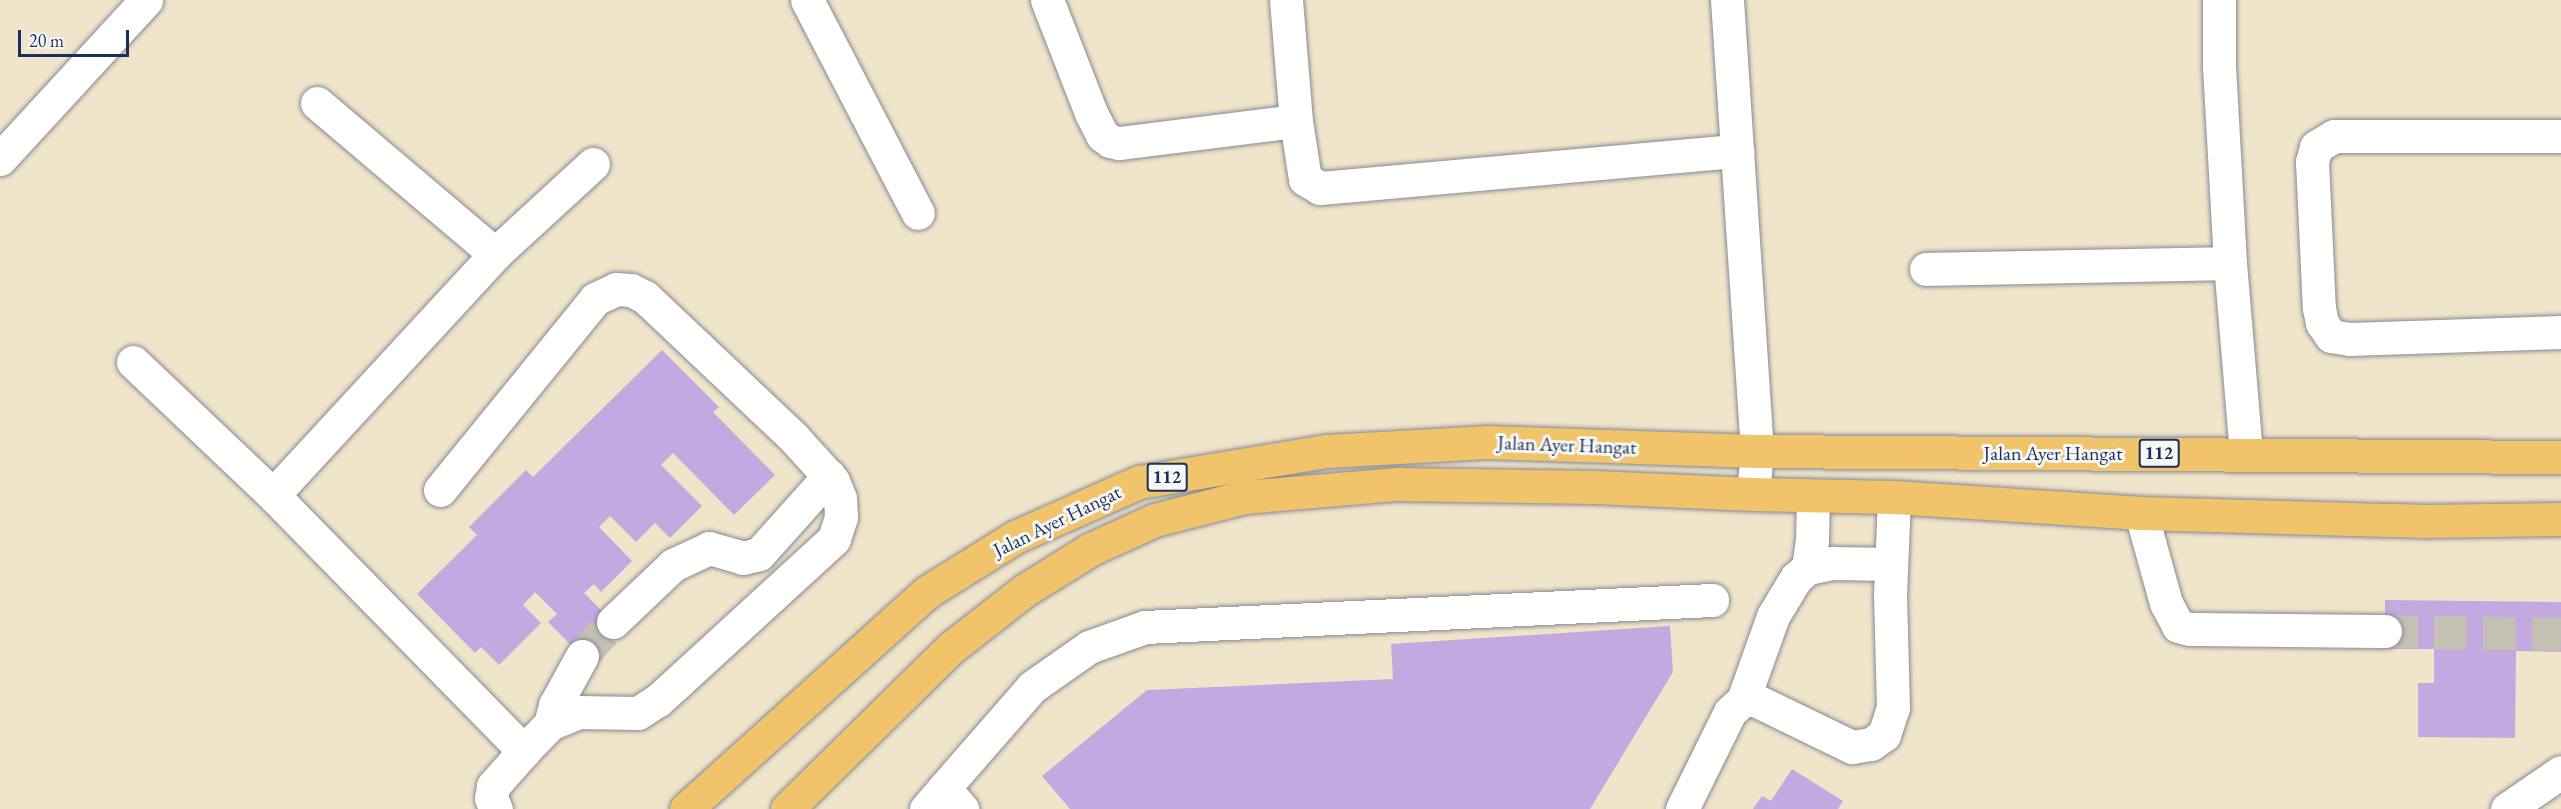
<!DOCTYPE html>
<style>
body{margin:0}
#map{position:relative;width:2561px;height:809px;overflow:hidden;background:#f0e4ca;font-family:"EB Garamond",serif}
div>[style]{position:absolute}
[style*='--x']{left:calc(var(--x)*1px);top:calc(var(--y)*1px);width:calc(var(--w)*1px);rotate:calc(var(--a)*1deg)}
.building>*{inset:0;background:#c4a9e0}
.minor-tunnel>*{height:33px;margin-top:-16.5px;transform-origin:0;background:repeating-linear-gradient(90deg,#c5c0b4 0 33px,transparent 0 49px)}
.roads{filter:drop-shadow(0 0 2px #868a94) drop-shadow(0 0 2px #868a94)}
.minor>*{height:33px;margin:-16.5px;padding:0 16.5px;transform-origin:16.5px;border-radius:16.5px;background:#fff}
.major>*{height:33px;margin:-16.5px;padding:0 16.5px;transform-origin:16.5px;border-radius:16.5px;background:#f1c36a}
span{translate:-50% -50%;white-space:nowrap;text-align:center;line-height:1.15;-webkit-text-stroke:6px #f6f6f2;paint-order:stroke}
.shield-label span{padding:2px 4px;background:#f6f6f2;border:2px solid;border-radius:4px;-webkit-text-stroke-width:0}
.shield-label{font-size:18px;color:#1b2f5e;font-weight:700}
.street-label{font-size:20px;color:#1b2f5e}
.scale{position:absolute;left:18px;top:30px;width:111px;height:27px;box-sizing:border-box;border:3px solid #1b2f5e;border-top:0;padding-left:8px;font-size:18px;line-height:21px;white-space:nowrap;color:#1b2f5e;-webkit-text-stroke:4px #f6f6f2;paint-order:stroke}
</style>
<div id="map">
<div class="building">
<i style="clip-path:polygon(662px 350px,719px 407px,713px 412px,775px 475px,734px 515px,673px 453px,661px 465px,702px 506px,670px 538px,655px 523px,636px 542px,610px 516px,599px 527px,632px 561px,601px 592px,594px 584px,584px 593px,619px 628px,586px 660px,548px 622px,557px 614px,535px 592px,523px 605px,541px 623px,499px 665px,481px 647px,475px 653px,417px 594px,477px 535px,469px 527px,526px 470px,533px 477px)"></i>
<i style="clip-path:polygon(2385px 600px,2561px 602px,2561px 652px,2516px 651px,2515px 738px,2418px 737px,2418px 683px,2434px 683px,2434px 649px,2385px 649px)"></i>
<i style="clip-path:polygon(1670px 626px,1673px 672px,1590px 809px,1070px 809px,1042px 776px,1147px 690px,1393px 679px,1391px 644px)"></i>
<i style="clip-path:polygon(1792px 769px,1843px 801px,1838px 809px,1753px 809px,1762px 796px,1771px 801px)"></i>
</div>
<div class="minor-tunnel">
<i style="--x:2385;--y:631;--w:176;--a:1"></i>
<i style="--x:582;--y:656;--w:46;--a:-47.6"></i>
</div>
<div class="roads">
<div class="minor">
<i style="--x:807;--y:0;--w:240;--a:62.5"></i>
<i style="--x:1047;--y:0;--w:121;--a:68.7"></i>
<i style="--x:1091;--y:113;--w:25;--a:63"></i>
<i style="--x:1102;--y:135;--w:10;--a:37"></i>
<i style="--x:1110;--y:141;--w:9;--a:13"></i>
<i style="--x:1119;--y:143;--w:178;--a:-7.1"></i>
<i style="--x:1286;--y:0;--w:121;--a:85.3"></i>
<i style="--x:1296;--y:121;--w:59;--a:81.2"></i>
<i style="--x:1305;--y:179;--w:17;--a:31"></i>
<i style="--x:1320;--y:188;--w:419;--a:-5.1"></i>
<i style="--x:1727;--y:0;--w:452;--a:86.2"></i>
<i style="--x:1757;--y:451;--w:43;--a:95.3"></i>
<i style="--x:2219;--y:0;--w:66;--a:90"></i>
<i style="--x:2219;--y:66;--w:197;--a:86.8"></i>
<i style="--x:2230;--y:263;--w:192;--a:85.2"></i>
<i style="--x:317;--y:103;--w:233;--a:40.3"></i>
<i style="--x:2561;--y:136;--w:227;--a:180"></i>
<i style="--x:2334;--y:136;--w:21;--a:149"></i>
<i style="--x:2316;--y:147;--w:16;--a:105"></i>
<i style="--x:2312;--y:162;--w:146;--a:87.3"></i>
<i style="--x:2319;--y:308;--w:15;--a:79"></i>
<i style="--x:2322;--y:323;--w:16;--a:55"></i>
<i style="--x:2331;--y:336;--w:19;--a:9"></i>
<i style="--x:2350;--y:339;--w:211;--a:-1.9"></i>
<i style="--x:0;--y:159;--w:216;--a:-47.4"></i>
<i style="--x:1926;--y:269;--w:304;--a:-1.1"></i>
<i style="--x:133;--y:362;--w:193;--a:43.5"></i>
<i style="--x:273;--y:495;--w:359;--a:45.6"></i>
<i style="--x:524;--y:751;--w:47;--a:131.5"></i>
<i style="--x:493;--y:786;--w:12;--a:99"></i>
<i style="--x:491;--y:798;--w:12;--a:66"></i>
<i style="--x:440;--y:490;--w:246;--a:-50.9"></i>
<i style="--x:595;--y:299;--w:23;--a:-25"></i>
<i style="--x:616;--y:289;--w:15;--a:4"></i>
<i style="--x:631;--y:290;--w:16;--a:27"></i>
<i style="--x:645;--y:297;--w:205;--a:43.4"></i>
<i style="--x:794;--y:438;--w:58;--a:47.8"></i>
<i style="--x:833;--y:481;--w:18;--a:68"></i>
<i style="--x:840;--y:498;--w:19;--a:87"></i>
<i style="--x:841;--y:517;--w:23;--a:108"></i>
<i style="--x:834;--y:539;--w:239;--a:137.5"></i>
<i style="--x:658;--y:700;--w:24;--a:147"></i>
<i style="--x:638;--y:713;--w:59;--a:-179"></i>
<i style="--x:579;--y:712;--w:31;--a:158"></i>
<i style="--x:550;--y:724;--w:37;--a:134"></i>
<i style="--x:273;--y:495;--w:328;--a:-47.3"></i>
<i style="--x:495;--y:254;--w:133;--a:-42.6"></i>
<i style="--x:2141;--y:513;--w:93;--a:74.5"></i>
<i style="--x:2166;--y:603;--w:26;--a:62"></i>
<i style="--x:2178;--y:626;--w:12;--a:14"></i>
<i style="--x:2190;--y:629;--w:195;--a:0.6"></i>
<i style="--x:1808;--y:568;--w:27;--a:-82"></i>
<i style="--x:1812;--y:541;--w:45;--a:-88.7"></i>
<i style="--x:613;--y:622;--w:83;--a:-43.5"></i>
<i style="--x:673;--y:565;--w:40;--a:-25"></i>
<i style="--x:709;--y:548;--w:35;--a:16"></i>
<i style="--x:743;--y:558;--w:16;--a:-14"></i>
<i style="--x:759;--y:554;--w:105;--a:-48.1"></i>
<i style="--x:1743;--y:700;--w:89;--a:-70.3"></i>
<i style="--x:1773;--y:616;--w:44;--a:-58.8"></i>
<i style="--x:1796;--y:578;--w:16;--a:-40"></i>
<i style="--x:1808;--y:568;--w:25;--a:-12"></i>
<i style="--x:1832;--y:563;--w:59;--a:1"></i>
<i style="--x:550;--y:724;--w:20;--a:-75"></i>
<i style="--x:555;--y:705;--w:56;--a:-61.1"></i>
<i style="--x:944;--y:788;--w:134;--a:-48.9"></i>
<i style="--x:1032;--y:687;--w:70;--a:-35.1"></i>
<i style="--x:1089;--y:647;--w:59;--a:-19.7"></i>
<i style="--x:1145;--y:627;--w:568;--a:-2.73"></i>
<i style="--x:926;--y:809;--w:28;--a:-49"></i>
<i style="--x:944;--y:788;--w:28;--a:49"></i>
<i style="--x:1682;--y:809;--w:108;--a:-63.7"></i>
<i style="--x:1730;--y:712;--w:18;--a:-43"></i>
<i style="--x:1743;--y:700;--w:12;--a:0"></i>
<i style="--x:1755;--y:700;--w:108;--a:25.9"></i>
<i style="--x:1852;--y:747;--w:19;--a:-9"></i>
<i style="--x:1871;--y:744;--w:16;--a:-35"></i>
<i style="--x:1884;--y:735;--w:28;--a:-72"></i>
<i style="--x:1893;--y:708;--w:112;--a:-91.5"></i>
<i style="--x:1890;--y:596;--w:99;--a:-87.7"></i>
<i style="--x:2507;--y:809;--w:65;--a:-34.4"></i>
</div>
<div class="major">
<i style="--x:686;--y:809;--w:324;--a:-42"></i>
<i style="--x:927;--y:592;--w:104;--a:-32"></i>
<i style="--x:1015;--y:537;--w:136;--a:-23.9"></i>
<i style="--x:1139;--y:482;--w:191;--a:-9.4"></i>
<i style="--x:1327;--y:451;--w:161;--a:-3.2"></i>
<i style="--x:1488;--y:442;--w:269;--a:1.9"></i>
<i style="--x:1757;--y:451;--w:804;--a:0.43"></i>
<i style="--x:787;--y:809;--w:231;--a:-44.5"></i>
<i style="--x:952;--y:647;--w:93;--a:-38"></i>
<i style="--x:1025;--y:590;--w:78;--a:-31.8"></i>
<i style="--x:1091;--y:549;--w:70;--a:-24.4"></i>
<i style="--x:1155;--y:520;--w:92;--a:-14.5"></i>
<i style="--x:1244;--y:497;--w:154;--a:-4.9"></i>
<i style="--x:1397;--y:484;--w:198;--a:0.9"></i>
<i style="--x:1595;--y:487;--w:158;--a:2.5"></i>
<i style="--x:1753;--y:494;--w:141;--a:1.2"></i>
<i style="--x:1894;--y:497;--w:248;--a:3.7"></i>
<i style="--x:2141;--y:513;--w:281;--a:1.6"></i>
<i style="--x:2422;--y:521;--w:139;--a:-0.8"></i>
</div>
</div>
<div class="shield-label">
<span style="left:2159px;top:453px">112</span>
<span style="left:1167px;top:477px">112</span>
</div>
<div class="street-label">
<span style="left:1567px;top:445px;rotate:2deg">Jalan Ayer Hangat</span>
<span style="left:2053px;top:453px">Jalan Ayer Hangat</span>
<span style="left:1057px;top:521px;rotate:-26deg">Jalan Ayer Hangat</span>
</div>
<div class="scale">20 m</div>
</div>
